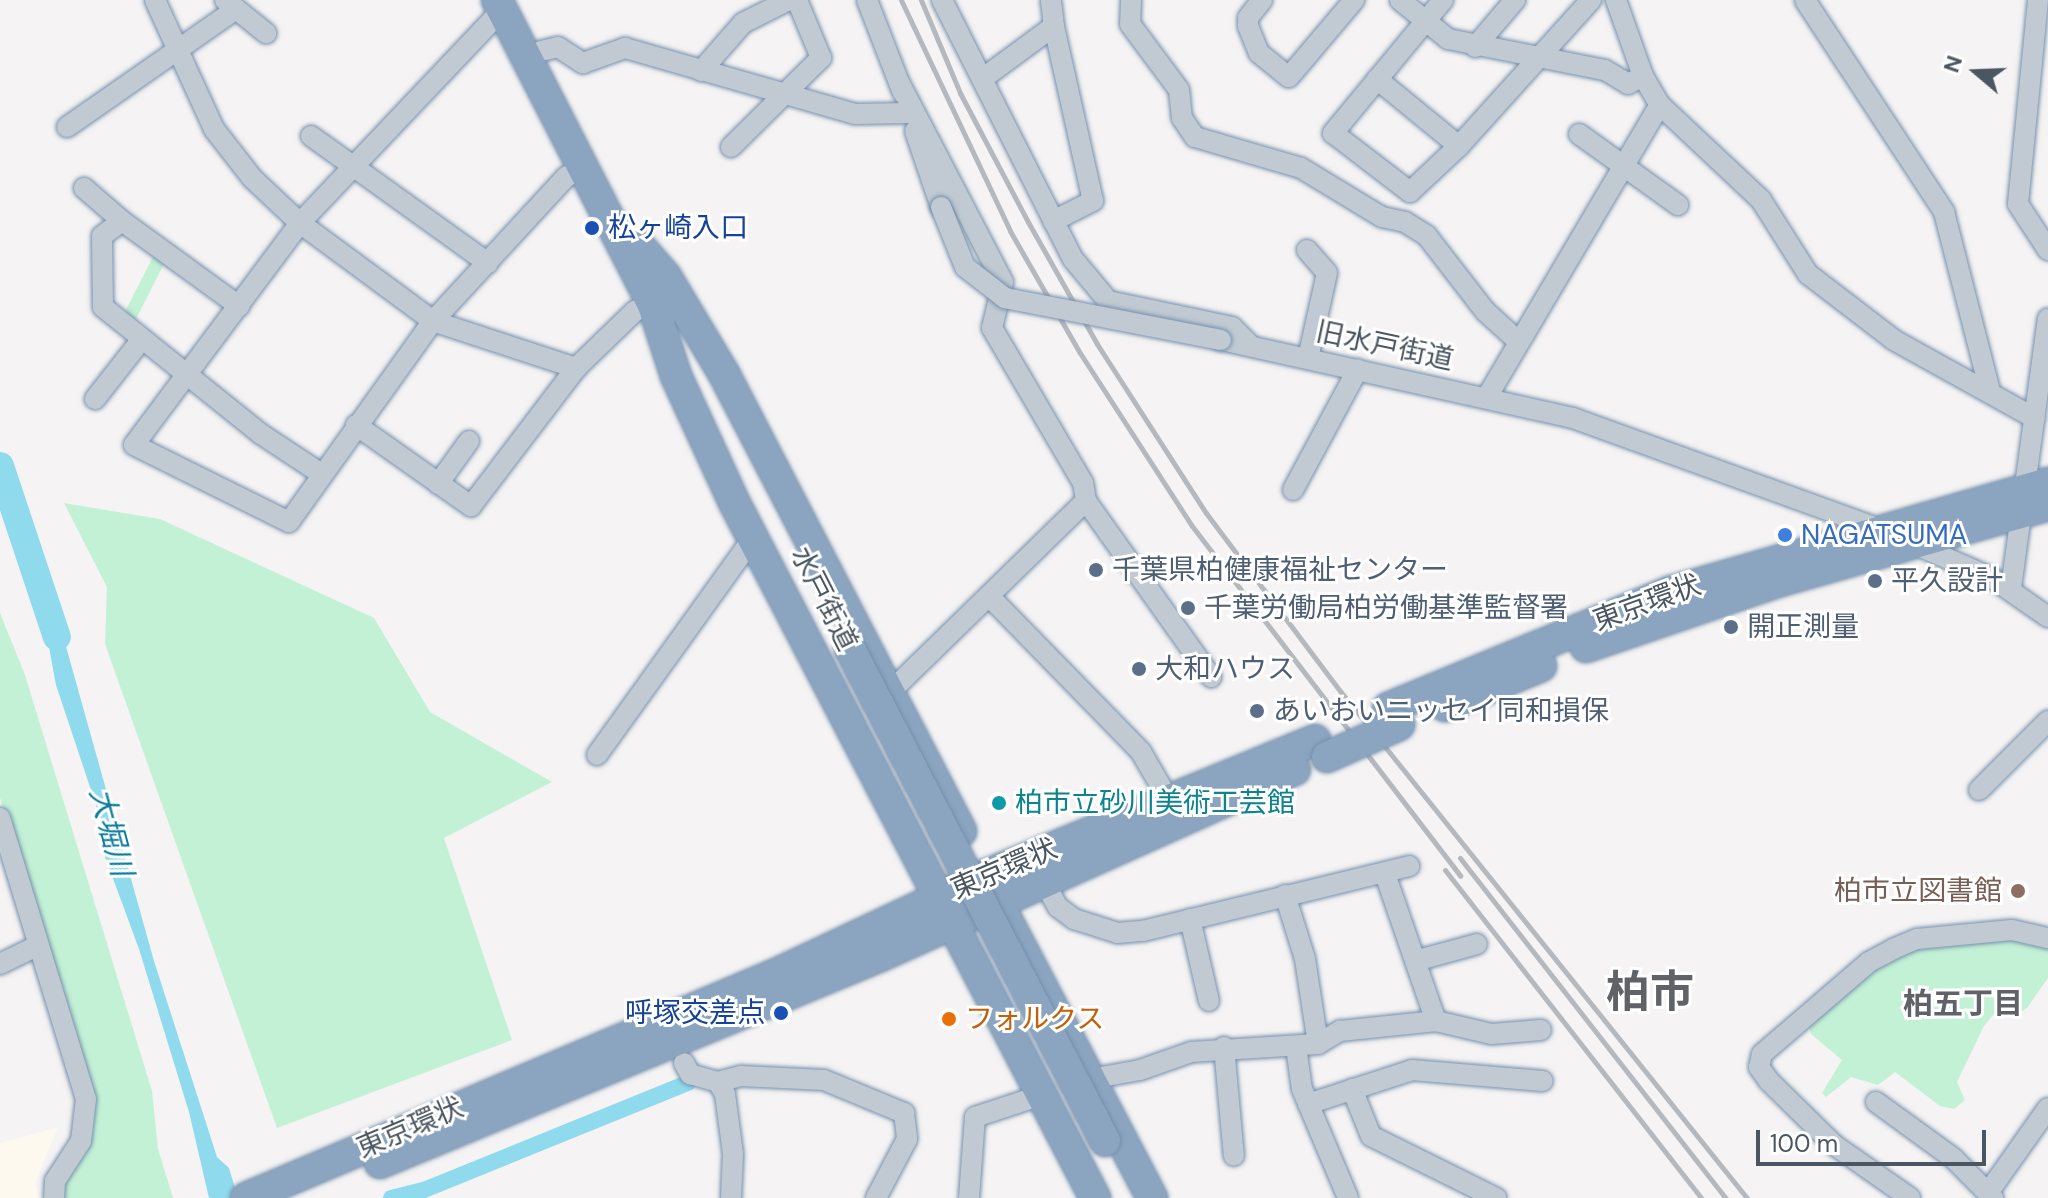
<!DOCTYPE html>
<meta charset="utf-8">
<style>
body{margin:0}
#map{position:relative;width:2048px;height:1198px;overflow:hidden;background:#f5f3f3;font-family:"DM Sans","Noto Sans JP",sans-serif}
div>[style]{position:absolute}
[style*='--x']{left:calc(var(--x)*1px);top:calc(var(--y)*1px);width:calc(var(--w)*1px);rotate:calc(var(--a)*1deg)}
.commercial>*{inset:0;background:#fdf9ef}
.green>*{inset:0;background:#c3f1d5;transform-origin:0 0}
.water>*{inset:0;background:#90daee}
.canal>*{height:16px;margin:-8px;padding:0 8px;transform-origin:8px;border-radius:8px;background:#90daee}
.river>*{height:28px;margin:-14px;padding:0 14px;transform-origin:14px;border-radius:14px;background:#90daee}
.roads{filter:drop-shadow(0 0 2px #7690ad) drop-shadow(0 0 2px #7690ad)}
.minor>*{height:20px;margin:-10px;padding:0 10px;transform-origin:10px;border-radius:10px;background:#c1cad2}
.highway>*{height:30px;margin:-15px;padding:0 15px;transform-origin:15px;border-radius:15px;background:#8ba5c1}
.rail>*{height:5px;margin:-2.5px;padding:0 2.5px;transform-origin:2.5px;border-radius:2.5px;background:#b5b8bd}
.bridges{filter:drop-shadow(0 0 2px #7690ad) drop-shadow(0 0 2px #7690ad)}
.minor-bridge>*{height:20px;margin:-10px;padding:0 10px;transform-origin:10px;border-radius:10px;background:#c1cad2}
.highway-bridge>*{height:30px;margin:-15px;padding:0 15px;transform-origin:15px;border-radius:15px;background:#8ba5c1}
.dots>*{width:22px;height:22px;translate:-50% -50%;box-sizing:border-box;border:4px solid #fff;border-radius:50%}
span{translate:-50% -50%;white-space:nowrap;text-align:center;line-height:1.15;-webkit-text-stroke:6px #fff;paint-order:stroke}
.transit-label{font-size:28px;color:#164399}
.left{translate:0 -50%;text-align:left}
.right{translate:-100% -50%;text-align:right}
.street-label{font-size:28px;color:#4a5661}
.shop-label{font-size:28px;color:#366cbe}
.service-label{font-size:28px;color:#4e5e75}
.culture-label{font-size:28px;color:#0d838f}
.education-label{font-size:28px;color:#785e54}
.food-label{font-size:28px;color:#c56008}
.water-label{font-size:30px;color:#0c7c9b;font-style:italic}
.neighbourhood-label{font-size:30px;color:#5f6368;font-weight:700}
.town-label{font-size:44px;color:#5f6368;font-weight:700}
.north{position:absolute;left:1936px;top:32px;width:80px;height:80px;-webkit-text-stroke:6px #fff;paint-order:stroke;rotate:289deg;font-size:22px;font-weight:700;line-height:32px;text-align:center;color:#4a5661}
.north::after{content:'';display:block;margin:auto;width:28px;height:36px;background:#4a5661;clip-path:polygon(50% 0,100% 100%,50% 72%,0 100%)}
.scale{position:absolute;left:1756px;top:1130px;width:230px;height:36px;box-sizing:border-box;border:4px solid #4a5661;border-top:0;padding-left:10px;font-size:24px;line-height:28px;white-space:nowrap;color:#4a5661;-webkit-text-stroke:6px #fff;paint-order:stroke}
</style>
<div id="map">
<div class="commercial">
<i style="clip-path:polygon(58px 1127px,35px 1183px,39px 1198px,0 1198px,0 1143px)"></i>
</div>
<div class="green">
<i style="left:158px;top:247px;width:13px;height:82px;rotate:27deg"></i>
<i style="clip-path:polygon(64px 503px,160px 519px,374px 618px,430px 712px,552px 782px,444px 838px,512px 1040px,277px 1128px,105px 644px,107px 587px)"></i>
<i style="clip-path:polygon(0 613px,25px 675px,152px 1091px,158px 1149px,173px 1198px,59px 1198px,63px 1176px,89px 1134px,38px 920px,0 798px)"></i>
<i style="clip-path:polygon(2005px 936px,2048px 947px,2048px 978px,2027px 1008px,2019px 1013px,1999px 1008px,1984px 1026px,1957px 1082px,1965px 1100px,1954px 1109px,1940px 1106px,1895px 1072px,1878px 1085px,1851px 1077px,1826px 1097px,1822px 1093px,1842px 1060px,1811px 1034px,1808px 1023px,1907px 944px)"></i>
</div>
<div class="water">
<i style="clip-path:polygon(53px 600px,154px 961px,217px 1157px,229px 1168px,238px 1198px,209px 1198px,189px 1112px,139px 949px,101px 846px,105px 832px,56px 685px,41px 604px)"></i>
</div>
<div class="canal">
<i style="--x:391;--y:1198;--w:34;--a:-14"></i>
<i style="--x:424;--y:1190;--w:285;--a:-22.1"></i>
</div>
<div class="river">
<i style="--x:0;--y:466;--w:180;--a:71.6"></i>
</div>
<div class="roads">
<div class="minor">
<i style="--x:155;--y:0;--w:142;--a:65.4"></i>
<i style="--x:214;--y:129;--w:62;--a:52.2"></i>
<i style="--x:252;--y:178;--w:66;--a:43.2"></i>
<i style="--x:300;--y:223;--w:165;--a:36.4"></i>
<i style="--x:433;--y:321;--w:151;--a:18.2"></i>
<i style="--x:225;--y:0;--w:53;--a:38.8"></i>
<i style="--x:867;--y:0;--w:100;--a:68.8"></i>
<i style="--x:942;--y:0;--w:290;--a:63.2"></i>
<i style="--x:1073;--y:259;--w:55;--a:50.2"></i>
<i style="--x:1108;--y:301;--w:127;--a:11.8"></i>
<i style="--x:1232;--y:327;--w:25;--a:45"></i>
<i style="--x:1131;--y:0;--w:24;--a:92"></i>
<i style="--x:1130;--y:24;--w:82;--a:53.4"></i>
<i style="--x:1179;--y:90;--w:28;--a:84"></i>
<i style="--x:1182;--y:118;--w:23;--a:56"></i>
<i style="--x:1195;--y:137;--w:110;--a:16.3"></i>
<i style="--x:1301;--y:168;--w:95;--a:31.2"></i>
<i style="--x:1382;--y:217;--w:24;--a:12"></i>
<i style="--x:1405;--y:222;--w:26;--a:32"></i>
<i style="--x:1427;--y:236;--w:95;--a:52.3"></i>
<i style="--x:1485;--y:311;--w:45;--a:42.3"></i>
<i style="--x:1262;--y:0;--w:23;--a:128"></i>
<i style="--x:1248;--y:18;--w:8;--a:90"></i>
<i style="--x:1248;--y:26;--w:29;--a:68"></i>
<i style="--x:1259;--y:53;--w:38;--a:39"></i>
<i style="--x:1289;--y:77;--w:101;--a:-49.8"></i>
<i style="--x:1400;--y:0;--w:62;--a:39.1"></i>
<i style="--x:1448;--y:39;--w:160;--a:11.2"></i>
<i style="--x:1605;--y:70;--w:27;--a:31"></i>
<i style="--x:1628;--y:84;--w:17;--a:-28"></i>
<i style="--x:1443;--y:0;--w:173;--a:129.6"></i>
<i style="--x:1333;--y:133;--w:97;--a:37.5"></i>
<i style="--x:1410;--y:192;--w:67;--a:-43.2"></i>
<i style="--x:1459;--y:146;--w:197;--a:-47.9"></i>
<i style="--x:1616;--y:0;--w:81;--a:70.4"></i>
<i style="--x:1643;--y:76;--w:34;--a:60"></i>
<i style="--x:1660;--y:105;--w:139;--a:43.2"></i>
<i style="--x:1761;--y:200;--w:88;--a:57.6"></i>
<i style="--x:1808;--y:274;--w:108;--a:37.5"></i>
<i style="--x:1894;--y:340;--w:161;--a:29"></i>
<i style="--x:1805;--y:0;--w:254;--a:56.7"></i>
<i style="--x:1944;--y:212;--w:185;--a:75.6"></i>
<i style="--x:2038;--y:0;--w:205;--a:95.6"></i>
<i style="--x:2018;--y:204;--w:55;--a:56.9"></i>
<i style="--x:501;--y:11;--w:292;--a:133.5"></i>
<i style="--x:300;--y:223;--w:277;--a:126.8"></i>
<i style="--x:134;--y:445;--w:173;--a:26.4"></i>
<i style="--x:289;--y:522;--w:247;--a:-54.4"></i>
<i style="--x:433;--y:321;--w:196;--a:-47.3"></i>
<i style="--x:566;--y:177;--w:20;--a:-30"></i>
<i style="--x:1475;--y:47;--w:62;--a:-49.6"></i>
<i style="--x:541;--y:51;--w:17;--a:-13"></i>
<i style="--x:558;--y:47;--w:30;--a:33"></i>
<i style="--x:583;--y:63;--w:45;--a:-19.7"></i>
<i style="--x:625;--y:48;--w:239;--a:16"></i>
<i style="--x:855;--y:114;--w:54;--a:-1.1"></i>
<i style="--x:701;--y:71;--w:64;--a:-48.8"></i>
<i style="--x:743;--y:23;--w:51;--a:-26.6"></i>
<i style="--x:982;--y:79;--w:89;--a:-36.4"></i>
<i style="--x:1054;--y:26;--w:26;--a:-97"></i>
<i style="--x:1377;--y:79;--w:106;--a:39.3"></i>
<i style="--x:67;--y:127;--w:206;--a:-34.9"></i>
<i style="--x:915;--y:131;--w:80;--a:71.1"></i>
<i style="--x:1579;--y:134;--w:122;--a:35.6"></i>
<i style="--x:311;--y:136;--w:218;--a:35.7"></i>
<i style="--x:731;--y:147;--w:127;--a:-44.7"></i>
<i style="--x:821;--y:58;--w:63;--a:-112.5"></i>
<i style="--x:84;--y:188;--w:50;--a:41"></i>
<i style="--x:122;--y:221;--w:25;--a:143"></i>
<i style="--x:102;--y:236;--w:71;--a:89.2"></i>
<i style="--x:103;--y:307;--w:203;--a:38.8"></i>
<i style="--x:261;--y:434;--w:71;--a:33.5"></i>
<i style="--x:122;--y:221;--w:145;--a:36"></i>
<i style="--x:1053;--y:221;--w:45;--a:-26.6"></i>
<i style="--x:1093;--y:201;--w:179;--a:-102.6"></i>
<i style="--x:1307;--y:250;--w:30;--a:49"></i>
<i style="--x:1327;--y:273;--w:87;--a:102.6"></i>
<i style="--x:1221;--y:340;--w:361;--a:12.5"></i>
<i style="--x:1573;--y:418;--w:329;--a:19.9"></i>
<i style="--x:1487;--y:397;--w:339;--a:-59.4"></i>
<i style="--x:95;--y:399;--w:76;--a:-51.9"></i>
<i style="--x:356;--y:425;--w:141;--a:35.2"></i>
<i style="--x:471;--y:506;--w:173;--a:-52.7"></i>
<i style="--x:576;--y:368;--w:82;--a:-44"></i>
<i style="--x:635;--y:311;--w:19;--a:-28"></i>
<i style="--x:438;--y:484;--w:53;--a:-54.2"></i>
<i style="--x:1293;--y:490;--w:137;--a:-61.8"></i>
<i style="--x:1086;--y:501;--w:216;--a:54.6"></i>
<i style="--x:1912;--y:543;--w:87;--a:23.6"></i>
<i style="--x:1992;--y:578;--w:68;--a:34.9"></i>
<i style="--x:2011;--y:588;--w:272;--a:-82.2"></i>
<i style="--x:989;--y:596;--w:218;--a:45.7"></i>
<i style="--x:1141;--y:752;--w:66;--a:59.9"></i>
<i style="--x:890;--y:692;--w:274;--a:-44.3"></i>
<i style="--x:1086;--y:501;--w:18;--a:-99"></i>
<i style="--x:1083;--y:483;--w:180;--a:-120.4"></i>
<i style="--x:992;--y:328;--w:47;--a:-76.6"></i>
<i style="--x:1003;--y:282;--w:225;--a:-117.5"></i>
<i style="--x:597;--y:755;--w:267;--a:-54.3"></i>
<i style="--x:1979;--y:790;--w:98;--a:-45"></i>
<i style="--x:0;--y:818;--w:294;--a:73"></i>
<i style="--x:86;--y:1099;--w:42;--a:96.8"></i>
<i style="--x:81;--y:1141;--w:48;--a:123"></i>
<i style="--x:55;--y:1181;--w:17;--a:93"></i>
<i style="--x:1385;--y:874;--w:156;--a:70.9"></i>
<i style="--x:1045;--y:883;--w:27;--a:62"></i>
<i style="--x:1058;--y:907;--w:20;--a:37"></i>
<i style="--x:1074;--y:919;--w:46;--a:17.7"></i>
<i style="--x:1118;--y:933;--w:25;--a:-5"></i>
<i style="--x:1143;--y:931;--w:274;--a:-13.7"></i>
<i style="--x:1285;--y:895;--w:67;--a:72.6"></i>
<i style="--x:1305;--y:959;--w:86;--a:81.3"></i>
<i style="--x:1190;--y:919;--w:84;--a:77"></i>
<i style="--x:1415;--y:961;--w:64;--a:-15.3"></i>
<i style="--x:0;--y:964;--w:41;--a:-25.9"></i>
<i style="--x:1224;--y:1047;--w:109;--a:84.8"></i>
<i style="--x:1296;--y:1047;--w:42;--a:81.9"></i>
<i style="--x:1302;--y:1089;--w:118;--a:67.1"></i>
<i style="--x:684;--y:1063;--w:13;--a:61"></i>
<i style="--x:690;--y:1074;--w:29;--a:16"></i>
<i style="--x:718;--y:1082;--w:14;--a:60"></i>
<i style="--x:725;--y:1094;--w:61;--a:82.4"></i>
<i style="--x:733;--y:1154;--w:44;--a:92.6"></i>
<i style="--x:1090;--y:1079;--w:51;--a:-10.2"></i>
<i style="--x:1140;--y:1070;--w:54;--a:-19.4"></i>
<i style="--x:1191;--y:1052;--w:127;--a:-3.6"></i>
<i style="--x:1318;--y:1044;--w:26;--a:-31"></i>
<i style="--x:1340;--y:1031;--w:97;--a:-5.9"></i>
<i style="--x:1436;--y:1021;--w:57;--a:13.1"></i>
<i style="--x:1492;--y:1034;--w:49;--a:-4.7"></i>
<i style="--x:718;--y:1082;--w:24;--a:-15"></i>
<i style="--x:741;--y:1076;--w:83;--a:2.8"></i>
<i style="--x:824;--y:1080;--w:87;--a:22.4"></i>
<i style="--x:904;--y:1113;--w:26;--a:83"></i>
<i style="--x:907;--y:1139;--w:67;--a:117.7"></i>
<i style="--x:1352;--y:1089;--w:51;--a:68"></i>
<i style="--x:1371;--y:1136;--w:140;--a:26.4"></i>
<i style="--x:1876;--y:1102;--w:95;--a:36"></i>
<i style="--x:1953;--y:1158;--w:57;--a:45"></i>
<i style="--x:1308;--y:1104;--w:109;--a:-18.1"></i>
<i style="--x:1412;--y:1070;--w:131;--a:4.8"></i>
<i style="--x:1990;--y:1190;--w:100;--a:-54.7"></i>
<i style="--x:969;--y:1198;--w:81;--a:-85.8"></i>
<i style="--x:975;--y:1117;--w:71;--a:-18.2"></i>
<i style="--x:1910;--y:1198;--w:94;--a:-145"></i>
<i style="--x:1833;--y:1144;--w:90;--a:-135.5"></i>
<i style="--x:1769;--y:1081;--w:17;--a:-126"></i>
<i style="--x:1759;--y:1067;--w:13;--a:-77"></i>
<i style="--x:1762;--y:1054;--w:141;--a:-40.7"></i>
<i style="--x:1869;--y:962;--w:27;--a:-28"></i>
<i style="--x:1893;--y:949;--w:26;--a:-23"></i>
<i style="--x:1917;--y:939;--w:95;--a:-5.4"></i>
<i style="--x:2012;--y:930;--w:37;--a:13"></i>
</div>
<div class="highway">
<i style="--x:497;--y:0;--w:357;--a:62.9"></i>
<i style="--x:641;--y:248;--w:38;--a:49"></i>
<i style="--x:666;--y:277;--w:113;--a:59.1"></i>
<i style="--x:724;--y:374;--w:515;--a:62.59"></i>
<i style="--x:652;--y:302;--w:78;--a:72"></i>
<i style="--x:676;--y:376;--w:141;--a:65.3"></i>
<i style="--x:735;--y:504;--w:782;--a:62.58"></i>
<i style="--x:1586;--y:647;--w:205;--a:-18.8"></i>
<i style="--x:1780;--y:581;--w:279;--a:-15.8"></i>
<i style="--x:1445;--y:706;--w:104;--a:-22.6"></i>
<i style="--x:1388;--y:708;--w:305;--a:-22.4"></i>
<i style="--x:1670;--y:592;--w:393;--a:-16.1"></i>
<i style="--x:990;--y:888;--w:350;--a:62.4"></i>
<i style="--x:380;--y:1163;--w:539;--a:-22.47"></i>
<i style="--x:878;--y:957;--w:457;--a:-24.2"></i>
<i style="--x:246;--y:1198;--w:573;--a:-22.9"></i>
<i style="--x:774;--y:975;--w:232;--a:-25.2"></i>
<i style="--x:984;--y:876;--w:358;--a:-22.3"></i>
</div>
</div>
<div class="rail">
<i style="--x:901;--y:0;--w:255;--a:64.7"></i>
<i style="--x:1010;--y:231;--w:141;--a:60.2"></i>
<i style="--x:1080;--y:353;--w:206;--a:57.1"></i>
<i style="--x:1192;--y:526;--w:441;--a:52.5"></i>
<i style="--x:921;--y:0;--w:101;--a:67.2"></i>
<i style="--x:960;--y:93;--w:146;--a:62.2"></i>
<i style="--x:1028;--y:222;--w:140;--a:60.5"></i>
<i style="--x:1097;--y:344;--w:201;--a:57.2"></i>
<i style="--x:1206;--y:513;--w:224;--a:53"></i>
<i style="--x:1341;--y:692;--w:649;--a:51.26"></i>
<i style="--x:1460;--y:858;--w:432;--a:52"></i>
<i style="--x:1445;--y:870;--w:416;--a:52"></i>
</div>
<div class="bridges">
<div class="minor-bridge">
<i style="--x:941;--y:207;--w:65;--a:68.2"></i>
<i style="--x:965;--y:267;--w:51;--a:37.8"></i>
<i style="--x:1005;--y:298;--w:220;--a:11"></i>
</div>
<div class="highway-bridge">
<i style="--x:850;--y:649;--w:554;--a:62.6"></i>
<i style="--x:1327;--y:757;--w:79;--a:-24"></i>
</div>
</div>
<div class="dots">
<i style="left:592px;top:228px;background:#1a4fb4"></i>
<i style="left:1785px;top:535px;background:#3f7fe0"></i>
<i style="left:1096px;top:570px;background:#5c6f8a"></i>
<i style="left:1875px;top:581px;background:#5c6f8a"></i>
<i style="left:1188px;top:608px;background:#5c6f8a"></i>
<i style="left:1731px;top:627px;background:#5c6f8a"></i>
<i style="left:1139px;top:669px;background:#5c6f8a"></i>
<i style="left:1257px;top:711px;background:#5c6f8a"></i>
<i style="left:999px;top:803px;background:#0f9aa8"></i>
<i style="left:2018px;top:891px;background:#8d6e63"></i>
<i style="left:781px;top:1013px;background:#1a4fb4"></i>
<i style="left:949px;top:1019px;background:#e8710a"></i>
</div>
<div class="transit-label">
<span class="left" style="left:608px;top:228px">松ヶ崎入口</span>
<span class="right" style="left:765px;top:1013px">呼塚交差点</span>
</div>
<div class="street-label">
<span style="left:1385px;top:346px;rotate:12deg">旧水戸街道</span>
<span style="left:824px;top:599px;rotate:63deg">水戸街道</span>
<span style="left:1647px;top:603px;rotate:-20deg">東京環状</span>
<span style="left:1004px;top:869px;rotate:-23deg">東京環状</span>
<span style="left:410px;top:1128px;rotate:-23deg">東京環状</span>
</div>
<div class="shop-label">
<span class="left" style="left:1801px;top:535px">NAGATSUMA</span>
</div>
<div class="service-label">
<span class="left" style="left:1112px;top:570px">千葉県柏健康福祉センター</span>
<span class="left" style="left:1891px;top:581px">平久設計</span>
<span class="left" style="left:1204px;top:608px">千葉労働局柏労働基準監督署</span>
<span class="left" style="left:1747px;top:627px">開正測量</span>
<span class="left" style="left:1155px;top:669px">大和ハウス</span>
<span class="left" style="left:1273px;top:711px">あいおいニッセイ同和損保</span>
</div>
<div class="culture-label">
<span class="left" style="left:1015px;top:803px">柏市立砂川美術工芸館</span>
</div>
<div class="education-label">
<span class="right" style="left:2002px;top:891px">柏市立図書館</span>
</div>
<div class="food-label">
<span class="left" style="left:965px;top:1019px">フォルクス</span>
</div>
<div class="water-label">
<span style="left:111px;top:832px;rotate:75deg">大堀川</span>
</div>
<div class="neighbourhood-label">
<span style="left:1963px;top:1004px">柏五丁目</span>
</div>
<div class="town-label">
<span style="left:1650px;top:992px">柏市</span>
</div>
<div class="north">N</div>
<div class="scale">100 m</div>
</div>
